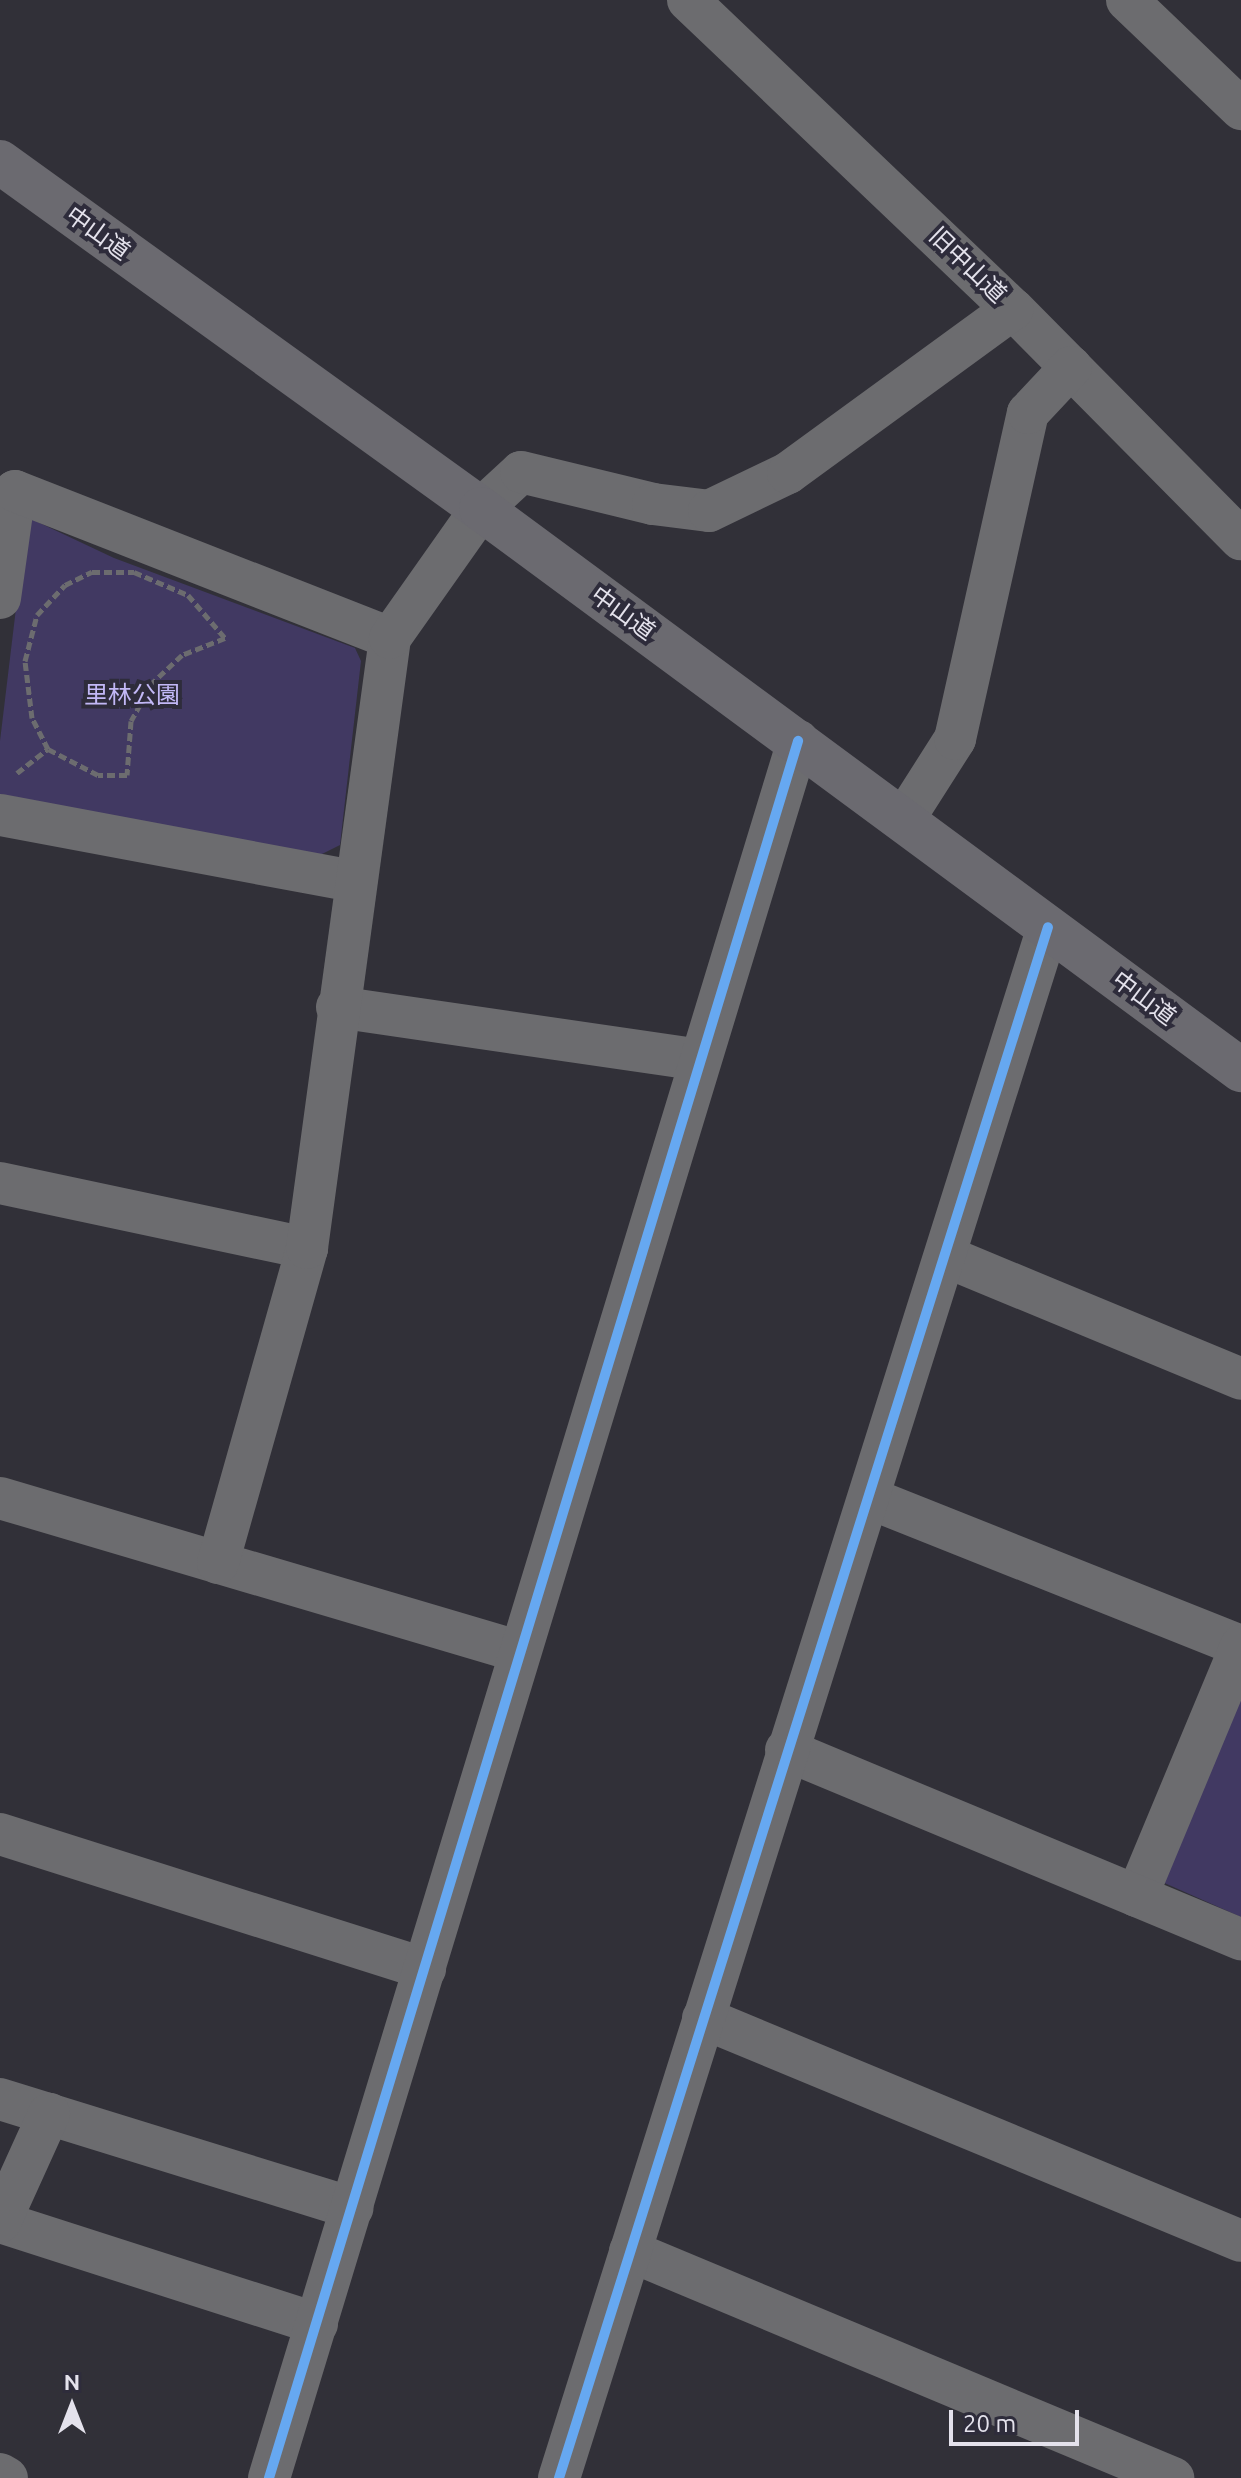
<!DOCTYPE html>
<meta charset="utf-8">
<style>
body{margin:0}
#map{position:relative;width:1241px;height:2478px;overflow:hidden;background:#313038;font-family:Ubuntu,"Noto Sans JP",sans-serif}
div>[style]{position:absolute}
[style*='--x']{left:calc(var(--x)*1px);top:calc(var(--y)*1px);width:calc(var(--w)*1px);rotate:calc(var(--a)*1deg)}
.green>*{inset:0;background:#413962}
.path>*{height:5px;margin-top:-2.5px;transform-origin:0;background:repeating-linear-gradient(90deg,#6c6c6f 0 8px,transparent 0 12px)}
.minor>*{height:42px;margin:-21px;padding:0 21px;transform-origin:21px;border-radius:21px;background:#6c6c6f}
.highway>*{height:44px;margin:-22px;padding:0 22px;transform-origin:22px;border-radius:22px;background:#6b6a70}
.cycleway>*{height:10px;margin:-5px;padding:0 5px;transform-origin:5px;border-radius:5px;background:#66a8f1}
span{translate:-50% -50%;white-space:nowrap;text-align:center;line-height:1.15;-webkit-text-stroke:8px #2e2c3b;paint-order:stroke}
.street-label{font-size:24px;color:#e4e2ec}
.park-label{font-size:24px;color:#c2b8f6}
.north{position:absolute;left:32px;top:2366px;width:80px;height:80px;-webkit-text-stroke:6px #2e2c3b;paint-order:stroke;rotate:0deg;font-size:22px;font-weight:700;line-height:32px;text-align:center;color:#e4e2ec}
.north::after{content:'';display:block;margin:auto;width:28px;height:36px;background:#e4e2ec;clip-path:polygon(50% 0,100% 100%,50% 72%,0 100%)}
.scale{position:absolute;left:949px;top:2410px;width:130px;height:36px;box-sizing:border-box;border:4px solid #e4e2ec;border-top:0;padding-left:10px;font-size:24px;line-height:28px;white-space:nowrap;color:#e4e2ec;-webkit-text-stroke:6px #2e2c3b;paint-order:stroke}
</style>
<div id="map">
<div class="green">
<i style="clip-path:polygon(27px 517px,114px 558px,355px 648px,361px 661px,340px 845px,318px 856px,0 794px,0 741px)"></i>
<i style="clip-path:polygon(1241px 1679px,1241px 1917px,1160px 1881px)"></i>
</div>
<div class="path">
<i style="--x:92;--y:572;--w:42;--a:0"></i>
<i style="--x:134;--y:572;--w:59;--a:23.1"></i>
<i style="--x:188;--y:595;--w:57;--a:49.3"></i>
<i style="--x:225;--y:638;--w:46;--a:158.4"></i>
<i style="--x:182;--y:655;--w:41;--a:137"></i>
<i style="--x:152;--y:683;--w:43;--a:118.9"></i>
<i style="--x:131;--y:721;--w:54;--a:94.2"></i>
<i style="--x:127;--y:775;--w:29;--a:180"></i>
<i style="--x:98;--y:775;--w:56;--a:-152.5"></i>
<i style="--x:48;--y:749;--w:35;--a:-117"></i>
<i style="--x:32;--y:718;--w:57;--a:-97"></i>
<i style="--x:25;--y:661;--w:48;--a:-75.4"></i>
<i style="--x:37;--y:615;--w:41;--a:-47"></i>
<i style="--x:65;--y:585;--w:30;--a:-26"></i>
<i style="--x:17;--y:773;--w:39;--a:-38"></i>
</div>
<div class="minor">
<i style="--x:688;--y:0;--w:448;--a:43.6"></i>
<i style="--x:1013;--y:309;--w:324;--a:45.3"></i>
<i style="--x:1127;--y:0;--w:158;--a:43.7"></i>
<i style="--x:0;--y:598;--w:108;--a:-82"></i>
<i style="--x:15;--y:491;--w:403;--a:21.4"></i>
<i style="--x:0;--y:815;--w:360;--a:10.6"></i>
<i style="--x:904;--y:819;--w:95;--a:-57.5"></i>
<i style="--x:955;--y:739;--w:334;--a:-77.4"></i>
<i style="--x:1028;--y:413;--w:63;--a:-46.9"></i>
<i style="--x:337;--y:1007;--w:366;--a:8.3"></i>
<i style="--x:0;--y:1183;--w:314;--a:12"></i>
<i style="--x:947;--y:1257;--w:318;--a:22.5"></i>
<i style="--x:0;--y:1498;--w:539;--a:16.49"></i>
<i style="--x:869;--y:1498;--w:400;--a:21.7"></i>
<i style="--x:1241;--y:1646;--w:271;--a:112.6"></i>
<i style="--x:218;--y:1563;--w:327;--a:-74.2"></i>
<i style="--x:307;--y:1248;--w:616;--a:-82.25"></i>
<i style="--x:390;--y:638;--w:158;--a:-54.8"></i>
<i style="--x:481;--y:509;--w:54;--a:-42.8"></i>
<i style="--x:521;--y:472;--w:136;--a:13.6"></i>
<i style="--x:653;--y:504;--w:56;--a:7.1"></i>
<i style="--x:709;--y:511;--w:88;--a:-25.7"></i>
<i style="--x:788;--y:473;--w:278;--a:-36.1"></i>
<i style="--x:786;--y:1750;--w:493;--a:22.6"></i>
<i style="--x:0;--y:1834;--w:446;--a:17.6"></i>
<i style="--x:703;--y:2018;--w:582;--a:22.51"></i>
<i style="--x:0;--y:2099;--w:369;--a:17.2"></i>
<i style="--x:0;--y:2222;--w:333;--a:17.8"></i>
<i style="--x:0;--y:2222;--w:119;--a:-65.6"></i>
<i style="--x:630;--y:2251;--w:589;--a:22.69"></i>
<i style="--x:0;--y:2474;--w:8;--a:30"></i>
<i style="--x:269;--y:2478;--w:1816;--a:-73.06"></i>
<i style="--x:559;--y:2478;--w:1626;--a:-72.5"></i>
</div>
<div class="highway">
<i style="--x:0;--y:162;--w:593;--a:35.81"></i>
<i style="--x:481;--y:509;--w:945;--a:36.43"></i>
</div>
<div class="cycleway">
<i style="--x:269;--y:2478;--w:1816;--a:-73.06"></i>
<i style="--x:559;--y:2478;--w:1626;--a:-72.5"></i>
</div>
<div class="street-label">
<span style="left:98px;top:233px;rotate:36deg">中山道</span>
<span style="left:968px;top:265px;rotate:44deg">旧中山道</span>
<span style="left:623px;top:613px;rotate:36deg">中山道</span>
<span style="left:1144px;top:998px;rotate:37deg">中山道</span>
</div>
<div class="park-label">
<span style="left:132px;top:695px">里林公園</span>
</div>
<div class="north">N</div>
<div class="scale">20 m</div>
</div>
